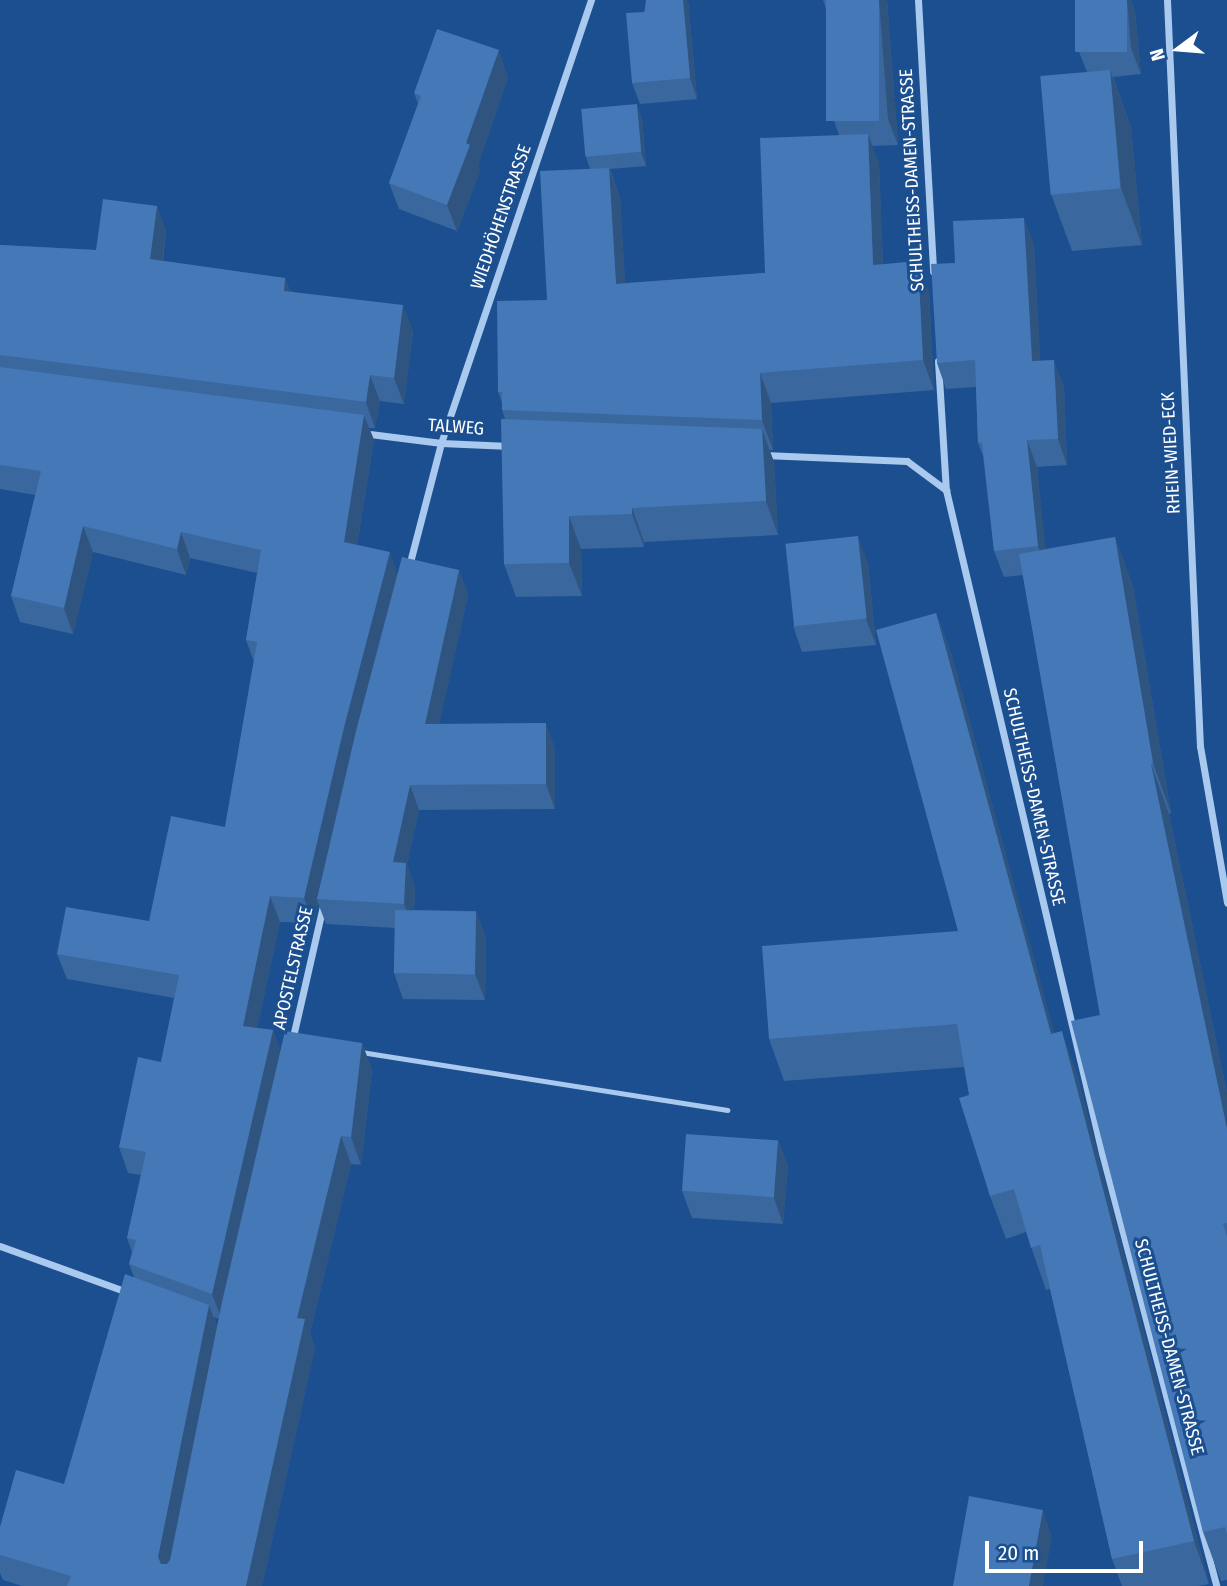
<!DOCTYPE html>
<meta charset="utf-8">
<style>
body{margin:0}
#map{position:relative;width:1227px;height:1586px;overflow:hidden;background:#1b4f8f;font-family:"Fira Sans Condensed",sans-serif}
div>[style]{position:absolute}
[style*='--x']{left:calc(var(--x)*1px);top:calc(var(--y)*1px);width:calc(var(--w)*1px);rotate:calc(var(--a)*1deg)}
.lane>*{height:5px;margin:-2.5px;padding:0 2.5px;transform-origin:2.5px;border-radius:2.5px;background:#a9c9ee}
.street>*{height:7px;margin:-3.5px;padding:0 3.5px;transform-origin:3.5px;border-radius:3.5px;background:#a9c9ee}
.wall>*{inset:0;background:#3a679d}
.shaded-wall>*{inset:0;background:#305480}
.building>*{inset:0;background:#4478b7;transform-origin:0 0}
span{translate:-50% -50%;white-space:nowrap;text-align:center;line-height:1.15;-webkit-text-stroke:6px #1b4f8f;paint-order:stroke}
.street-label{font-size:18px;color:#fff}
.north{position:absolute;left:1143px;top:14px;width:70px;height:70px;-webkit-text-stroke:5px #1b4f8f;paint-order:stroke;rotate:254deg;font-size:19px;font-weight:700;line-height:28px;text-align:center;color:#fff}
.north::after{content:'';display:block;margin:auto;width:24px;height:32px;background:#fff;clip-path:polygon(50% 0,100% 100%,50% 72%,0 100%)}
.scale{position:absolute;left:985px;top:1541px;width:158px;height:32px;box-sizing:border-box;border:4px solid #fff;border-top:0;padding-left:9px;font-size:21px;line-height:24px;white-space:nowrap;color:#fff;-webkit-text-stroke:5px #1b4f8f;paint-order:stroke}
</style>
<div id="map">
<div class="lane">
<i style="--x:361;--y:1052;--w:371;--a:9"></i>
</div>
<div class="street">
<i style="--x:918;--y:0;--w:272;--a:86.8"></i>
<i style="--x:1167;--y:0;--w:747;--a:87.47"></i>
<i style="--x:1200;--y:746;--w:159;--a:80.2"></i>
<i style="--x:938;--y:361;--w:129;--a:86.5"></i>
<i style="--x:946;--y:490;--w:681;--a:76.76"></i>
<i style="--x:1102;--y:1153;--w:448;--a:75.2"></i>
<i style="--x:362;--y:433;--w:80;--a:7.2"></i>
<i style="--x:441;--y:443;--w:70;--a:2.5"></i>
<i style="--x:764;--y:455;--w:143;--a:2.4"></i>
<i style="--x:907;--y:461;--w:49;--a:36.6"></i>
<i style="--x:409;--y:566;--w:127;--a:-75.4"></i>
<i style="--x:441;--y:443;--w:468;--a:-71.3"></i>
<i style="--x:292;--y:1041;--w:139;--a:-77.1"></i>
<i style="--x:0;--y:1246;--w:138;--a:19.9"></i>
</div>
<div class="wall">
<i style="clip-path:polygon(646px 0,688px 0,697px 99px,640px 104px,632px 83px)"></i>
<i style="clip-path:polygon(823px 0,887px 0,898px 145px,872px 146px,879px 164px,883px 264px,929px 291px,934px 390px,771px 403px,773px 450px,769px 450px,774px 462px,778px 535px,644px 542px,644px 547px,581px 549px,582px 596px,516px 597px,504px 564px,505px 419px,502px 410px,502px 403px,498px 392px,547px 300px,590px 169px,586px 157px,642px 118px,646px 166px,610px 169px,620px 198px,625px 283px,765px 273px,839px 135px,834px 121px,826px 9px)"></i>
<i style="clip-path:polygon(1075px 0,1131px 0,1135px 12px,1141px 74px,1113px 77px,1131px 127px,1142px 245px,1072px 251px,1051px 194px,1087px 72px,1079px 52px)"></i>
<i style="clip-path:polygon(508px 77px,478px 165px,480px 171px,457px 231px,399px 209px,389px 183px,418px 104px,414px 93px)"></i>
<i style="clip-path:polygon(evenodd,157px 206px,166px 232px,163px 261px,285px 278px,290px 291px,413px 331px,404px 404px,380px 401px,375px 428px,369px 428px,374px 440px,357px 545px,397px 574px,459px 570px,468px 595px,439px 724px,555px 748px,555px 809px,419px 810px,407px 864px,415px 888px,414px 910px,476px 911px,486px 938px,485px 1000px,403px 999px,394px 973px,395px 928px,326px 924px,318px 903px,313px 923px,280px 922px,257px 1028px,273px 1030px,280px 1050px,362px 1043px,372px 1070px,361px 1165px,351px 1164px,310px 1333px,315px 1347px,262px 1586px,22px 1586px,3px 1580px,0 1573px,0 1527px,64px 1484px,134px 1277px,129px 1264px,132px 1252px,127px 1238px,141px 1175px,128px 1173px,119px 1147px,161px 1062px,174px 998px,67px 979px,57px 954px,149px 921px,225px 827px,254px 662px,246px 640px,257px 573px,190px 558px,186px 575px,93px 552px,73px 634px,20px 622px,11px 596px,35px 495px,0 489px,0 245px,96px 250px,157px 206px,214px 1317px,219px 1319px,217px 1327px,214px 1317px)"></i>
<i style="clip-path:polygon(1034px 244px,1040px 361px,1064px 386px,1067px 465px,1037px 467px,1045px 549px,1115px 537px,1133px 587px,1171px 813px,1169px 814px,1227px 1093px,1227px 1580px,1221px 1581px,1203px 1532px,1100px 1015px,1023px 575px,1004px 577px,994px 551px,983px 456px,978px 443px,976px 387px,946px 389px,937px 363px,955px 263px)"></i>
<i style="clip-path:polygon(868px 563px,876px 645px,802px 652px,793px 626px)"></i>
<i style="clip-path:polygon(936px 613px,952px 656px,1054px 1033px,1077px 1074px,1209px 1584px,1199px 1586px,1122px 1586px,1112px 1559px,1050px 1289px,1046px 1290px,1026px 1232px,1006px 1239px,990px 1196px,964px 1067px,784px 1081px,769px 1039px,958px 931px)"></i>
<i style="clip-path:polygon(778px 1140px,788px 1166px,783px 1224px,692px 1218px,682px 1191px)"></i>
</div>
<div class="shaded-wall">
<i style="clip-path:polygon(683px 0,688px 0,697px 99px,690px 78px)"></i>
<i style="clip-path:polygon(879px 0,887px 0,898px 145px,888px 119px)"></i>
<i style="clip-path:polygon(1127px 0,1131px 0,1135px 12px,1141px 74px,1131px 48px)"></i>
<i style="clip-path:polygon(499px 50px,508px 77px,478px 165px,480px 171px,457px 231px,447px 205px,466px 143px)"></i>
<i style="clip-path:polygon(1110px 70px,1131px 127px,1142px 245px,1121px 188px)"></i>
<i style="clip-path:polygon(637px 104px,642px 118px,646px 166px,641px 152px)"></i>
<i style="clip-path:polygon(868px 134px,879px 164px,884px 295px,873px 265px)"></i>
<i style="clip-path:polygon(609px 168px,620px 198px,627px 314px,616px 284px)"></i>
<i style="clip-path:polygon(157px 206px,166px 232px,159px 285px,150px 259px)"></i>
<i style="clip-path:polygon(1024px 218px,1034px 244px,1042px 387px,1032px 361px)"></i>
<i style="clip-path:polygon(918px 261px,929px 291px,934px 390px,923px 360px)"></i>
<i style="clip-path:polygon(285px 278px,295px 304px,284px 291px)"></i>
<i style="clip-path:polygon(403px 305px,413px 331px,404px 404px,394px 378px)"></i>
<i style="clip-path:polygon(1054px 360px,1064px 386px,1067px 465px,1058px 439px)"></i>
<i style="clip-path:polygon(760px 373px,771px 403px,773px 450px,762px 420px)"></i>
<i style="clip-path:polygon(370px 375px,380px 401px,375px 428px,366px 402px)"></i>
<i style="clip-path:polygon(364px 415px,374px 440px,353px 568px,344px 542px)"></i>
<i style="clip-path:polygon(762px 429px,774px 462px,778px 535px,766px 501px)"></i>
<i style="clip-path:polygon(1027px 440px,1037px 467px,1048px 573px,1038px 546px)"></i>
<i style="clip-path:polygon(632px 508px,644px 542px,644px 547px,632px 514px)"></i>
<i style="clip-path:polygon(569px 516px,581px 549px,582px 596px,569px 563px)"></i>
<i style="clip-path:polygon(83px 526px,93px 552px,73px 634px,64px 608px)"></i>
<i style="clip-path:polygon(181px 532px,190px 558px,186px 575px,177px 549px)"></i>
<i style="clip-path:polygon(858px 536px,868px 563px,876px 645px,866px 619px)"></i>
<i style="clip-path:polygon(1115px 537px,1133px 587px,1171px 813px,1153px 763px)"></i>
<i style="clip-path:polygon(390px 552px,399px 578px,317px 899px,318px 903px,313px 923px,304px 898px,344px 727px)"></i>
<i style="clip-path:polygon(459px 570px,468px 595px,434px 748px,425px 724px)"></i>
<i style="clip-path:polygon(936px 613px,952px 656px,1066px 1076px,1051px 1034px)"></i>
<i style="clip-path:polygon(546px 723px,555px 748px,555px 809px,546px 784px)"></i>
<i style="clip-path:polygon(1151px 764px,1169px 814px,1227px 1093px,1227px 1129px)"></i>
<i style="clip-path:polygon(410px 785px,419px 810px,407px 864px,415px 888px,413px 929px,404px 904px,393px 862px)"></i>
<i style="clip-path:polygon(270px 896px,280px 922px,252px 1051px,243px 1026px)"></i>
<i style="clip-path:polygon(476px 911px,486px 938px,485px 1000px,475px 974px)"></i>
<i style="clip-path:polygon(273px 1030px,283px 1056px,222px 1320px,212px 1294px)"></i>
<i style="clip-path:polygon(1062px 1031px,1077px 1074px,1209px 1584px,1194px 1541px)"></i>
<i style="clip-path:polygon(362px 1043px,372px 1070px,361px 1165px,351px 1137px)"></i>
<i style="clip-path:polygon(341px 1136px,351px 1164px,310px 1333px,315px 1347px,262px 1586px,246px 1586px,297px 1318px)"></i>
<i style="clip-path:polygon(778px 1140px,788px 1166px,783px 1224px,774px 1198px)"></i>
<i style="clip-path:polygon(209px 1305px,219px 1332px,168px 1585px,158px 1557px)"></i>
<i style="clip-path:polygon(1043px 1510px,1052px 1536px,1043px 1586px,1029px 1586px)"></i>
</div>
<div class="building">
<i style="clip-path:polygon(646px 0,683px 0,690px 78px,632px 83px,626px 13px,645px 12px)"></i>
<i style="left:826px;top:0;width:53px;height:121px"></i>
<i style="left:1075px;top:0;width:52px;height:52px"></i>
<i style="clip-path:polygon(437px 29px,499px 50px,466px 143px,470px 145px,447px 205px,389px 183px,421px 96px,414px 93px)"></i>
<i style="left:1110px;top:70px;width:119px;height:70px;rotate:85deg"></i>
<i style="left:637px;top:104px;width:48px;height:56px;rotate:85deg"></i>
<i style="clip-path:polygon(868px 134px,873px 265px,918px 261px,923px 360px,760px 373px,762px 420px,502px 410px,502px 392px,498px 392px,497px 301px,547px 300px,540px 171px,609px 168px,616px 284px,765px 273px,760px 138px)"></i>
<i style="clip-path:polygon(103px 199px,157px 206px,150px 259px,285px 278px,284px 291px,403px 305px,394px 378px,370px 375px,366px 402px,0 355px,0 245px,96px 250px)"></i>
<i style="clip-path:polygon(1024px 218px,1032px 361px,1054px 360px,1058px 439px,1027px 440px,1038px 546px,994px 551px,982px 442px,978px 443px,975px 360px,937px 363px,931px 264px,955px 263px,953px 221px)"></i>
<i style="clip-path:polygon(0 367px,364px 415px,344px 542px,390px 552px,344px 727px,304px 898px,270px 896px,243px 1026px,273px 1030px,212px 1294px,129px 1264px,136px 1240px,127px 1238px,146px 1152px,119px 1147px,138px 1057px,161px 1062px,179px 975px,57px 954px,66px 907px,149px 921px,171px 816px,225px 827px,257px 642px,246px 640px,261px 550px,181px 532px,177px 549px,83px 526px,64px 608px,11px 596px,41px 471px,0 465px)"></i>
<i style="clip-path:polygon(501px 419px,762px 429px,766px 501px,632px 508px,632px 514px,569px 516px,569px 563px,504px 564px)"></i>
<i style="left:858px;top:536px;width:83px;height:73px;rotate:84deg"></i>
<i style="clip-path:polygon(1115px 537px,1153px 763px,1151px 764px,1227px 1129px,1227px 1223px,1223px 1224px,1227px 1236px,1227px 1534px,1225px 1527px,1203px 1532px,1071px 1021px,1100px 1015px,1019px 554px)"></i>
<i style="clip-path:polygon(402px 557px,459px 570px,425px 724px,546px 723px,546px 784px,410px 785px,393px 862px,406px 863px,404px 904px,317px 899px,356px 731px)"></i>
<i style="clip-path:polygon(936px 613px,1051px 1034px,1062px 1031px,1194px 1541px,1112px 1559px,1040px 1245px,1031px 1248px,1014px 1189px,990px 1196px,959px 1098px,969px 1095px,957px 1024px,769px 1039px,762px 946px,958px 931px,876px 630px)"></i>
<i style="left:395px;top:910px;width:81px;height:63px;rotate:1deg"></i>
<i style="clip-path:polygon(285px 1031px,362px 1043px,351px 1137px,341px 1136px,297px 1318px,305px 1319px,246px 1586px,67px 1586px,71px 1576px,0 1555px,0 1527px,16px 1470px,64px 1484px,125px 1274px,209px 1305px,158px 1557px,161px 1564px,167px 1564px,170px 1560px,222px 1302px)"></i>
<i style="left:686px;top:1134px;width:92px;height:57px;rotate:4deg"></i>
<i style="clip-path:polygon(969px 1496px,1043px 1510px,1029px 1586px,953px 1586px)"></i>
</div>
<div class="street-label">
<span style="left:912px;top:180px;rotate:-93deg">SCHULTHEISS-DAMEN-STRASSE</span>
<span style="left:501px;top:217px;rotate:-71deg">WIEDHÖHENSTRASSE</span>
<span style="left:456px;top:427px;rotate:4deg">TALWEG</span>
<span style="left:1171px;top:453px;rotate:-93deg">RHEIN-WIED-ECK</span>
<span style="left:1034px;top:797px;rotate:77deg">SCHULTHEISS-DAMEN-STRASSE</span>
<span style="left:293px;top:968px;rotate:-77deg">APOSTELSTRASSE</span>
<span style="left:1169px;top:1347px;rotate:75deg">SCHULTHEISS-DAMEN-STRASSE</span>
</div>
<div class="north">N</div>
<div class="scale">20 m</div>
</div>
